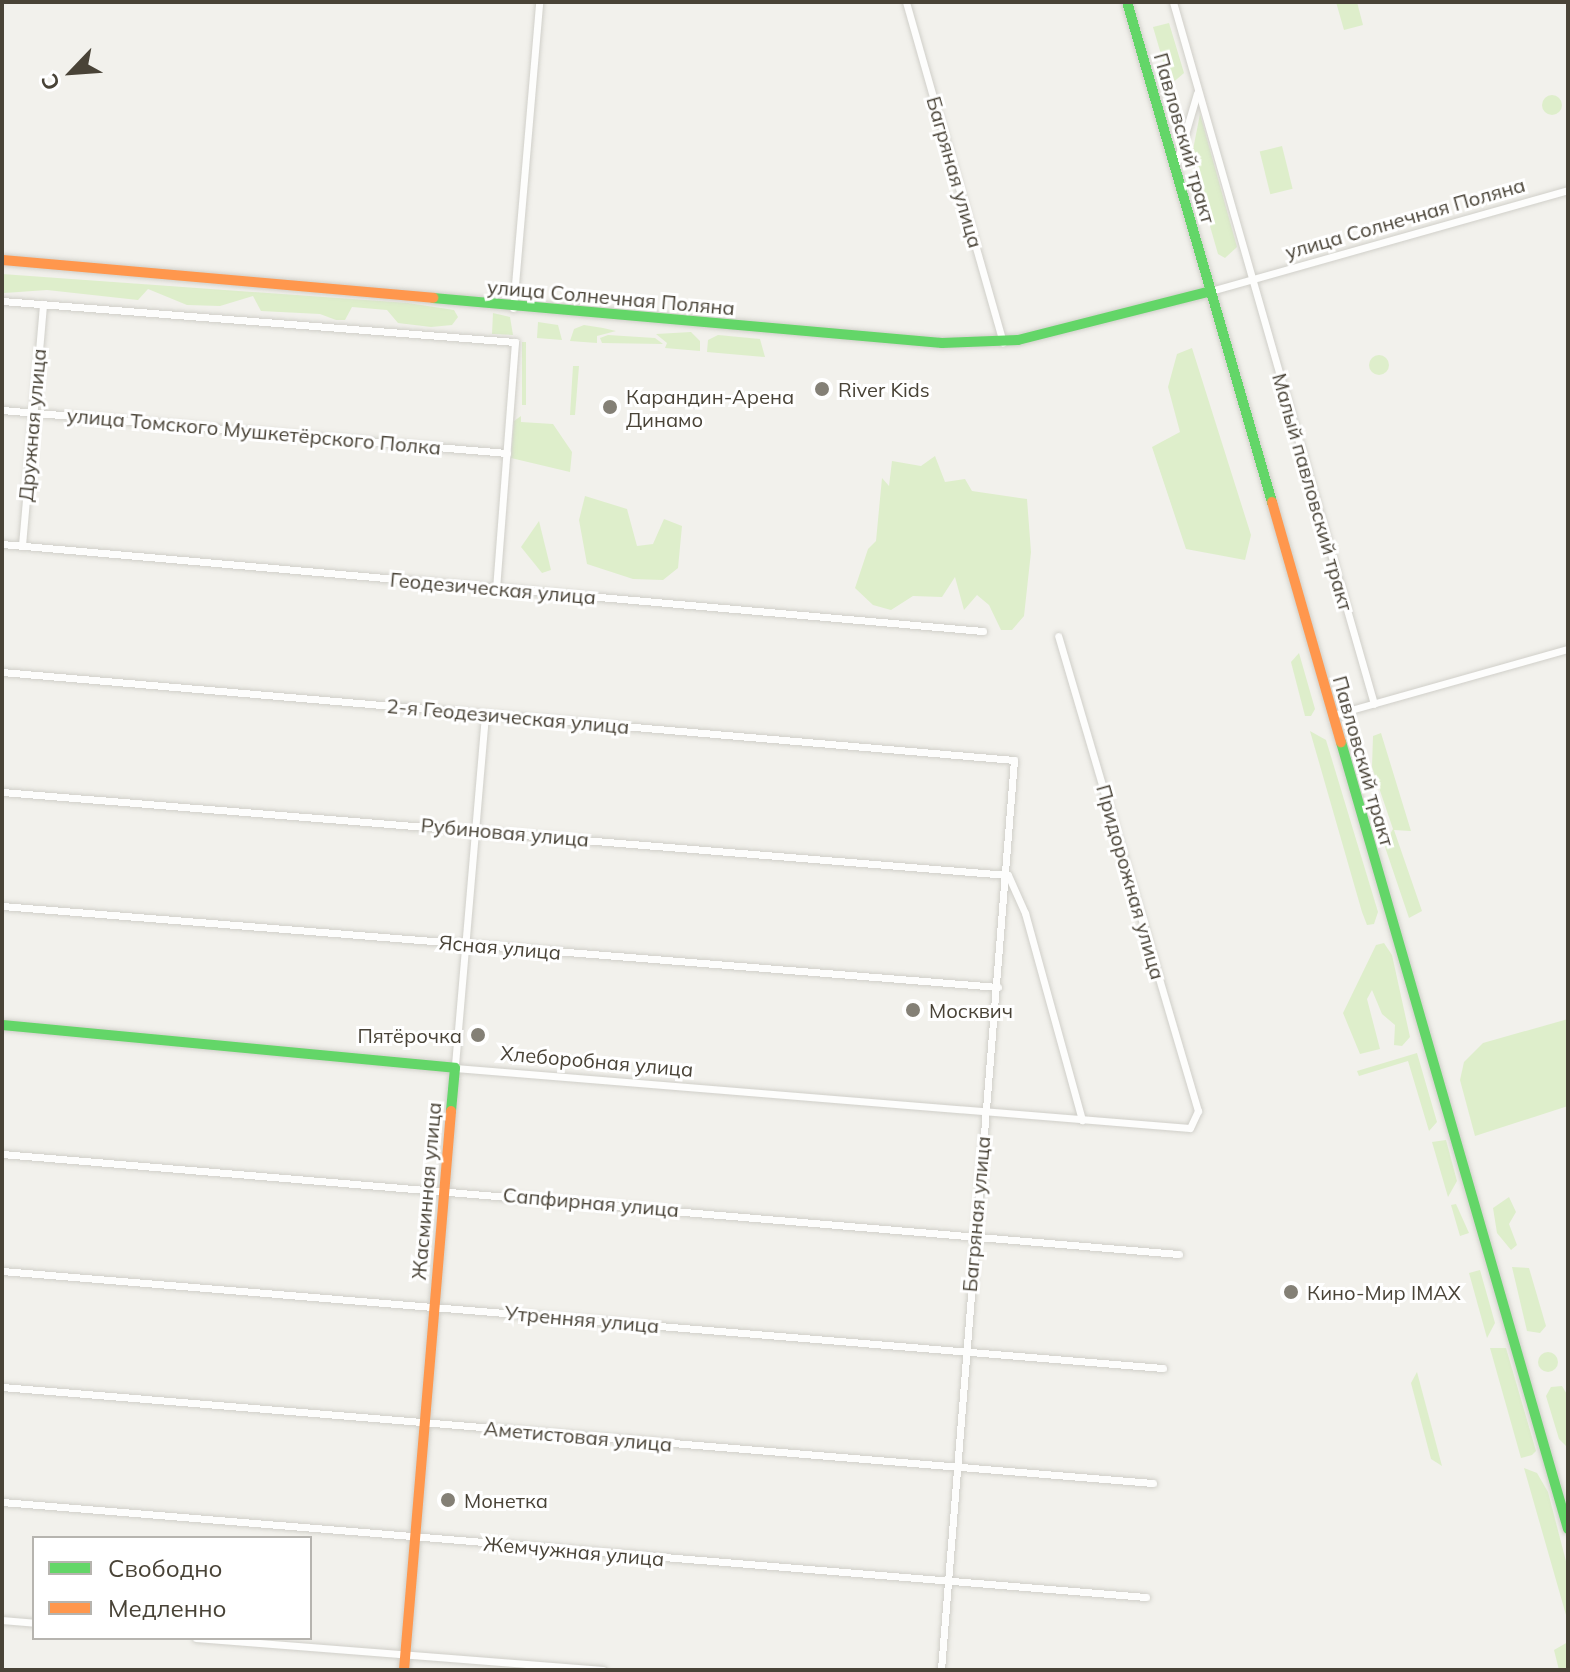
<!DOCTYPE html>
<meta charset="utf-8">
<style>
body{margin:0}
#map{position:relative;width:1570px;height:1672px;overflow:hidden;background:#f2f1ec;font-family:Mulish,sans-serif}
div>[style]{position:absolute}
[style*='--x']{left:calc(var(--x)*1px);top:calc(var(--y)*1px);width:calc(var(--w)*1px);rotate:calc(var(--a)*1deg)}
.green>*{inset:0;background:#deeecb;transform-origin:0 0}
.round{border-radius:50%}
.roads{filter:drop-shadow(0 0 2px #d0cfc9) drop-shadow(0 0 2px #d0cfc9)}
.street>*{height:7px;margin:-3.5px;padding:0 3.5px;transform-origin:3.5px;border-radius:3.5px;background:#fdfdfc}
.fast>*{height:10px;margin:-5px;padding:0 5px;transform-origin:5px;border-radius:5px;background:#63d668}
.slow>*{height:10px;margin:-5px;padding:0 5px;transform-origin:5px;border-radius:5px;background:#ff974d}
.dots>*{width:22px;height:22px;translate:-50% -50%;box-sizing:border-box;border:4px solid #fff;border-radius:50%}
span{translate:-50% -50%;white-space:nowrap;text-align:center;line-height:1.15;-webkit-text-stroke:6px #fff;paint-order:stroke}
.street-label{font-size:20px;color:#494337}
.poi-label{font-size:20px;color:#494337}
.left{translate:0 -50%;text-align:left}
.right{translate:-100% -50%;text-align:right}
.frame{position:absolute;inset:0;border:4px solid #494337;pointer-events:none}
.legend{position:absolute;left:32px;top:1536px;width:280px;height:104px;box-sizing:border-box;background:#fff;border:2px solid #b6b4af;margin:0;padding:10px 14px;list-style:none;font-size:24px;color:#494337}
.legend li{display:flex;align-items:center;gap:16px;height:40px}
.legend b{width:40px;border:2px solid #b6b4af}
.north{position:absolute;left:32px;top:32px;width:80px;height:80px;-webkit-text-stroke:6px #fff;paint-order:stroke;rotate:245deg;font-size:22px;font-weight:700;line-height:32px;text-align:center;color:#494337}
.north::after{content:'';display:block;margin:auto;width:28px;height:36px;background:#494337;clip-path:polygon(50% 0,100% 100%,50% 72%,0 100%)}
</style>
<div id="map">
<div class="green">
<i style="clip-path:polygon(1336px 2px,1357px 2px,1363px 25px,1344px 30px)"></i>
<i style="clip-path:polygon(1169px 23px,1184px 73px,1170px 85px,1153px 27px)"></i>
<i class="round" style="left:1542px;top:95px;width:20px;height:20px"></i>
<i style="clip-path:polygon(1200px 114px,1237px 247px,1225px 258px,1218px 254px,1191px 160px)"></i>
<i style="left:1282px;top:146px;width:44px;height:23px;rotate:76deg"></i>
<i style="clip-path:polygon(2px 274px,408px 303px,454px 310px,458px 317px,452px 325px,431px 327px,398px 323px,387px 310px,352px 307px,345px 320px,336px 320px,320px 314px,261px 311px,253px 296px,220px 306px,187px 305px,148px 289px,138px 300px,47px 290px,4px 293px)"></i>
<i style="clip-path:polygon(493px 313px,510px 317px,513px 335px,492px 334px)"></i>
<i style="clip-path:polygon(538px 322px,558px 325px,562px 340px,537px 338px)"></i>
<i style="clip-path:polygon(584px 325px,603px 328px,616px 331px,597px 336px,597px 343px,570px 341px,574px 329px)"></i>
<i style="clip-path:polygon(691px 332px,700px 341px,700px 351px,665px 348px,667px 343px,656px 334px)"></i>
<i style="clip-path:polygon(608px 335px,655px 338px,663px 344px,602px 343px,600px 338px)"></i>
<i style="clip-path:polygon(718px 335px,760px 339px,765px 357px,707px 352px,708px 340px)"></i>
<i style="left:522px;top:342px;width:4px;height:63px"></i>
<i style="clip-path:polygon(1192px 348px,1251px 535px,1245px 560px,1186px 549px,1152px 447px,1180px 432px,1168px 387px,1177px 354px)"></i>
<i class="round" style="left:1369px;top:355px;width:20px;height:20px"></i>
<i style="clip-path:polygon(573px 366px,579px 366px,575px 415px,570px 415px)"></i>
<i style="clip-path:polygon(521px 416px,521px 422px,553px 424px,572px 452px,570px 472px,511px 458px,514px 421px)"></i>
<i style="clip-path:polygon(935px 456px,945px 482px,965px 479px,972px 491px,1027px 499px,1031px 552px,1024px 616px,1012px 630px,1001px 630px,989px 605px,977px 595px,964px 610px,955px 577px,942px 597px,913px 596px,891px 610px,873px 605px,855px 588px,868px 549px,876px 541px,882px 478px,889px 486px,892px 461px,921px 466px)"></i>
<i style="clip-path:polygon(585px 496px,627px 509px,637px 546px,653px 544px,664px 519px,682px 526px,678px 568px,663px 580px,633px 579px,587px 564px,579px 520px)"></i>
<i style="clip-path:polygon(539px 521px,551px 570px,542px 573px,521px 547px)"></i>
<i style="clip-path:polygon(1299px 653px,1315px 709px,1311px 716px,1305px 716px,1291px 662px)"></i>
<i style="clip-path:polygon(1310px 731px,1326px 740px,1378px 912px,1374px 924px,1367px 925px,1362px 912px)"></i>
<i style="clip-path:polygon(1381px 733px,1411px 831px,1394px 830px,1422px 911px,1409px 918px,1384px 844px,1393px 829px,1372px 767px,1373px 736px)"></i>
<i style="clip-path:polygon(1384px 943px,1392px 955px,1410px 1037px,1402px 1046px,1394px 1045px,1395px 1025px,1382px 1014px,1372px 990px,1367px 999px,1380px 1049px,1360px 1054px,1343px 1013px,1376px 945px)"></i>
<i style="clip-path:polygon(1568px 1019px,1568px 1106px,1475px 1136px,1460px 1080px,1464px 1062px,1483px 1043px)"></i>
<i style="clip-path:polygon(1417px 1053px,1437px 1122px,1429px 1131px,1408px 1061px,1359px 1076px,1357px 1071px)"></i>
<i style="clip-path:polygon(1446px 1140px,1457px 1181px,1448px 1197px,1432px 1142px)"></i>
<i style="clip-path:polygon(1509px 1197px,1516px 1212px,1509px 1224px,1517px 1245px,1511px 1250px,1497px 1233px,1493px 1208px)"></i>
<i style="clip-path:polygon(1456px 1204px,1469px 1233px,1460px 1236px,1451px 1205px)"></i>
<i style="clip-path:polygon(1512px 1267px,1529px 1268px,1546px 1326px,1540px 1333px,1527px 1331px)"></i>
<i style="clip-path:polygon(1480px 1270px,1495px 1323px,1487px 1338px,1469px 1273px)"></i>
<i style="clip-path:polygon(1490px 1348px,1506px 1348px,1536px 1451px,1532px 1455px,1521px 1458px)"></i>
<i class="round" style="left:1538px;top:1352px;width:20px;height:20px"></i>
<i style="clip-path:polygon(1417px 1372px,1442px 1466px,1431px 1459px,1411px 1383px)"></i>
<i style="clip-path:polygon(1562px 1386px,1568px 1396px,1568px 1448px,1559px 1439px,1546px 1396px,1551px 1387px)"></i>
<i style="clip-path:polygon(1524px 1468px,1537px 1473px,1548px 1492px,1568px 1569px,1568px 1622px)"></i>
<i style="clip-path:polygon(1568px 1642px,1568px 1670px,1559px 1670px,1554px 1650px)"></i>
</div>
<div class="roads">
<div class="street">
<i style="--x:906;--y:2;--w:354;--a:74.1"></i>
<i style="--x:1173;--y:2;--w:730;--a:74.02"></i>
<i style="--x:1176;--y:165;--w:75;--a:-73.7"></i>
<i style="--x:1211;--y:291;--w:371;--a:-15.8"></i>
<i style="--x:2;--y:301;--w:515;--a:4.57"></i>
<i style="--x:515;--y:342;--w:248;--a:94.4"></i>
<i style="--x:513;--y:308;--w:307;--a:-85.1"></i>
<i style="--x:2;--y:410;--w:507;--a:4.87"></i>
<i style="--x:2;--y:544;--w:985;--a:5.07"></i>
<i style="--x:22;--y:545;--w:242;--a:-85"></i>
<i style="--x:2;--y:672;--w:1016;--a:4.97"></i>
<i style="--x:1014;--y:760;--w:913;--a:94.59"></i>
<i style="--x:485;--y:715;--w:354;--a:94.9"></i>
<i style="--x:455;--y:1068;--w:737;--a:4.67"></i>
<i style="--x:1190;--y:1128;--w:19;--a:-65"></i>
<i style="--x:1198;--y:1111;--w:495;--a:-106.4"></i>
<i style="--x:1333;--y:715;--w:244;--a:-15.7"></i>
<i style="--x:2;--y:792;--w:1009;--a:4.72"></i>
<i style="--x:1008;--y:875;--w:42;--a:65.9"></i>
<i style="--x:1025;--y:913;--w:215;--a:74.6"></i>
<i style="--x:2;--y:906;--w:999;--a:4.65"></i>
<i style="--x:2;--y:1154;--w:1181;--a:4.86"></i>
<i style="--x:2;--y:1271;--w:1165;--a:4.78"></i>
<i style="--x:2;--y:1387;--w:1155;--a:4.77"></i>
<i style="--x:2;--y:1502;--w:1148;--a:4.75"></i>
<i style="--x:2;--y:1620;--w:32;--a:5"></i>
<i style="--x:196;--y:1638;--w:408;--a:4.5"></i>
</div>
<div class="fast">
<i style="--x:1127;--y:2;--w:521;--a:73.83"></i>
<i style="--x:433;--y:298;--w:511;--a:5.05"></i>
<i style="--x:942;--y:343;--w:76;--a:-2.3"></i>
<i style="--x:1018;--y:340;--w:199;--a:-14.2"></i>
<i style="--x:1341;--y:742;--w:819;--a:73.91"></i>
<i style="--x:2;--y:1025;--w:455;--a:5.4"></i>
<i style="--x:455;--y:1068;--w:43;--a:95.3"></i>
</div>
<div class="slow">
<i style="--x:2;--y:260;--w:433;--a:5"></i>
<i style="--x:1272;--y:502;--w:250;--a:74"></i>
<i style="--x:404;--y:1670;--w:561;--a:-85.19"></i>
</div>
</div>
<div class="dots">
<i style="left:822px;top:389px;background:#848076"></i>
<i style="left:610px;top:407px;background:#848076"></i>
<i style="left:913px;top:1010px;background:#848076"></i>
<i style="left:478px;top:1035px;background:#848076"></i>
<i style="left:1291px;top:1292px;background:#848076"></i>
<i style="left:448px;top:1500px;background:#848076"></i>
</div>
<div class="street-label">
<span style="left:1185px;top:138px;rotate:74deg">Павловский тракт</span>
<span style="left:955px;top:172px;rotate:74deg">Багряная улица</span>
<span style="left:1405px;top:218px;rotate:-16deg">улица Солнечная Поляна</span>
<span style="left:611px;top:297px;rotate:5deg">улица Солнечная Поляна</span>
<span style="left:32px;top:425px;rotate:-85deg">Дружная улица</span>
<span style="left:254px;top:431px;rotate:5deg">улица Томского Мушкетёрского Полка</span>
<span style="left:1313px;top:492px;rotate:74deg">Малый павловский тракт</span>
<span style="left:493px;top:588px;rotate:5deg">Геодезическая улица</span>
<span style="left:508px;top:716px;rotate:5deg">2-я Геодезическая улица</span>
<span style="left:1364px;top:761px;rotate:74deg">Павловский тракт</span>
<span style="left:505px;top:832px;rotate:5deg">Рубиновая улица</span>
<span style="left:1131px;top:882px;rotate:74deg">Придорожная улица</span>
<span style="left:500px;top:947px;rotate:5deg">Ясная улица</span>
<span style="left:597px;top:1061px;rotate:5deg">Хлеборобная улица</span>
<span style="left:426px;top:1191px;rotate:-85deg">Жасминная улица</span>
<span style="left:591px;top:1202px;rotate:5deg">Сапфирная улица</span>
<span style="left:976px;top:1214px;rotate:-85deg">Багряная улица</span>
<span style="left:582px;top:1319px;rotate:5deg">Утренняя улица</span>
<span style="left:578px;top:1436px;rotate:5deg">Аметистовая улица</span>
<span style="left:574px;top:1551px;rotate:5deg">Жемчужная улица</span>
</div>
<div class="poi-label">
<span class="left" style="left:838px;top:389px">River Kids</span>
<span class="left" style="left:626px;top:408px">Карандин-Арена<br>Динамо</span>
<span class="left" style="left:929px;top:1010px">Москвич</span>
<span class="right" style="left:462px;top:1035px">Пятёрочка</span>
<span class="left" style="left:1307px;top:1292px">Кино-Мир IMAX</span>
<span class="left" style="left:464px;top:1500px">Монетка</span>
</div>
<div class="frame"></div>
<ul class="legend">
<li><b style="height:10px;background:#63d668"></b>Свободно</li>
<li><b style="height:10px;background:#ff974d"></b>Медленно</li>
</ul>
<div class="north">С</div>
</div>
